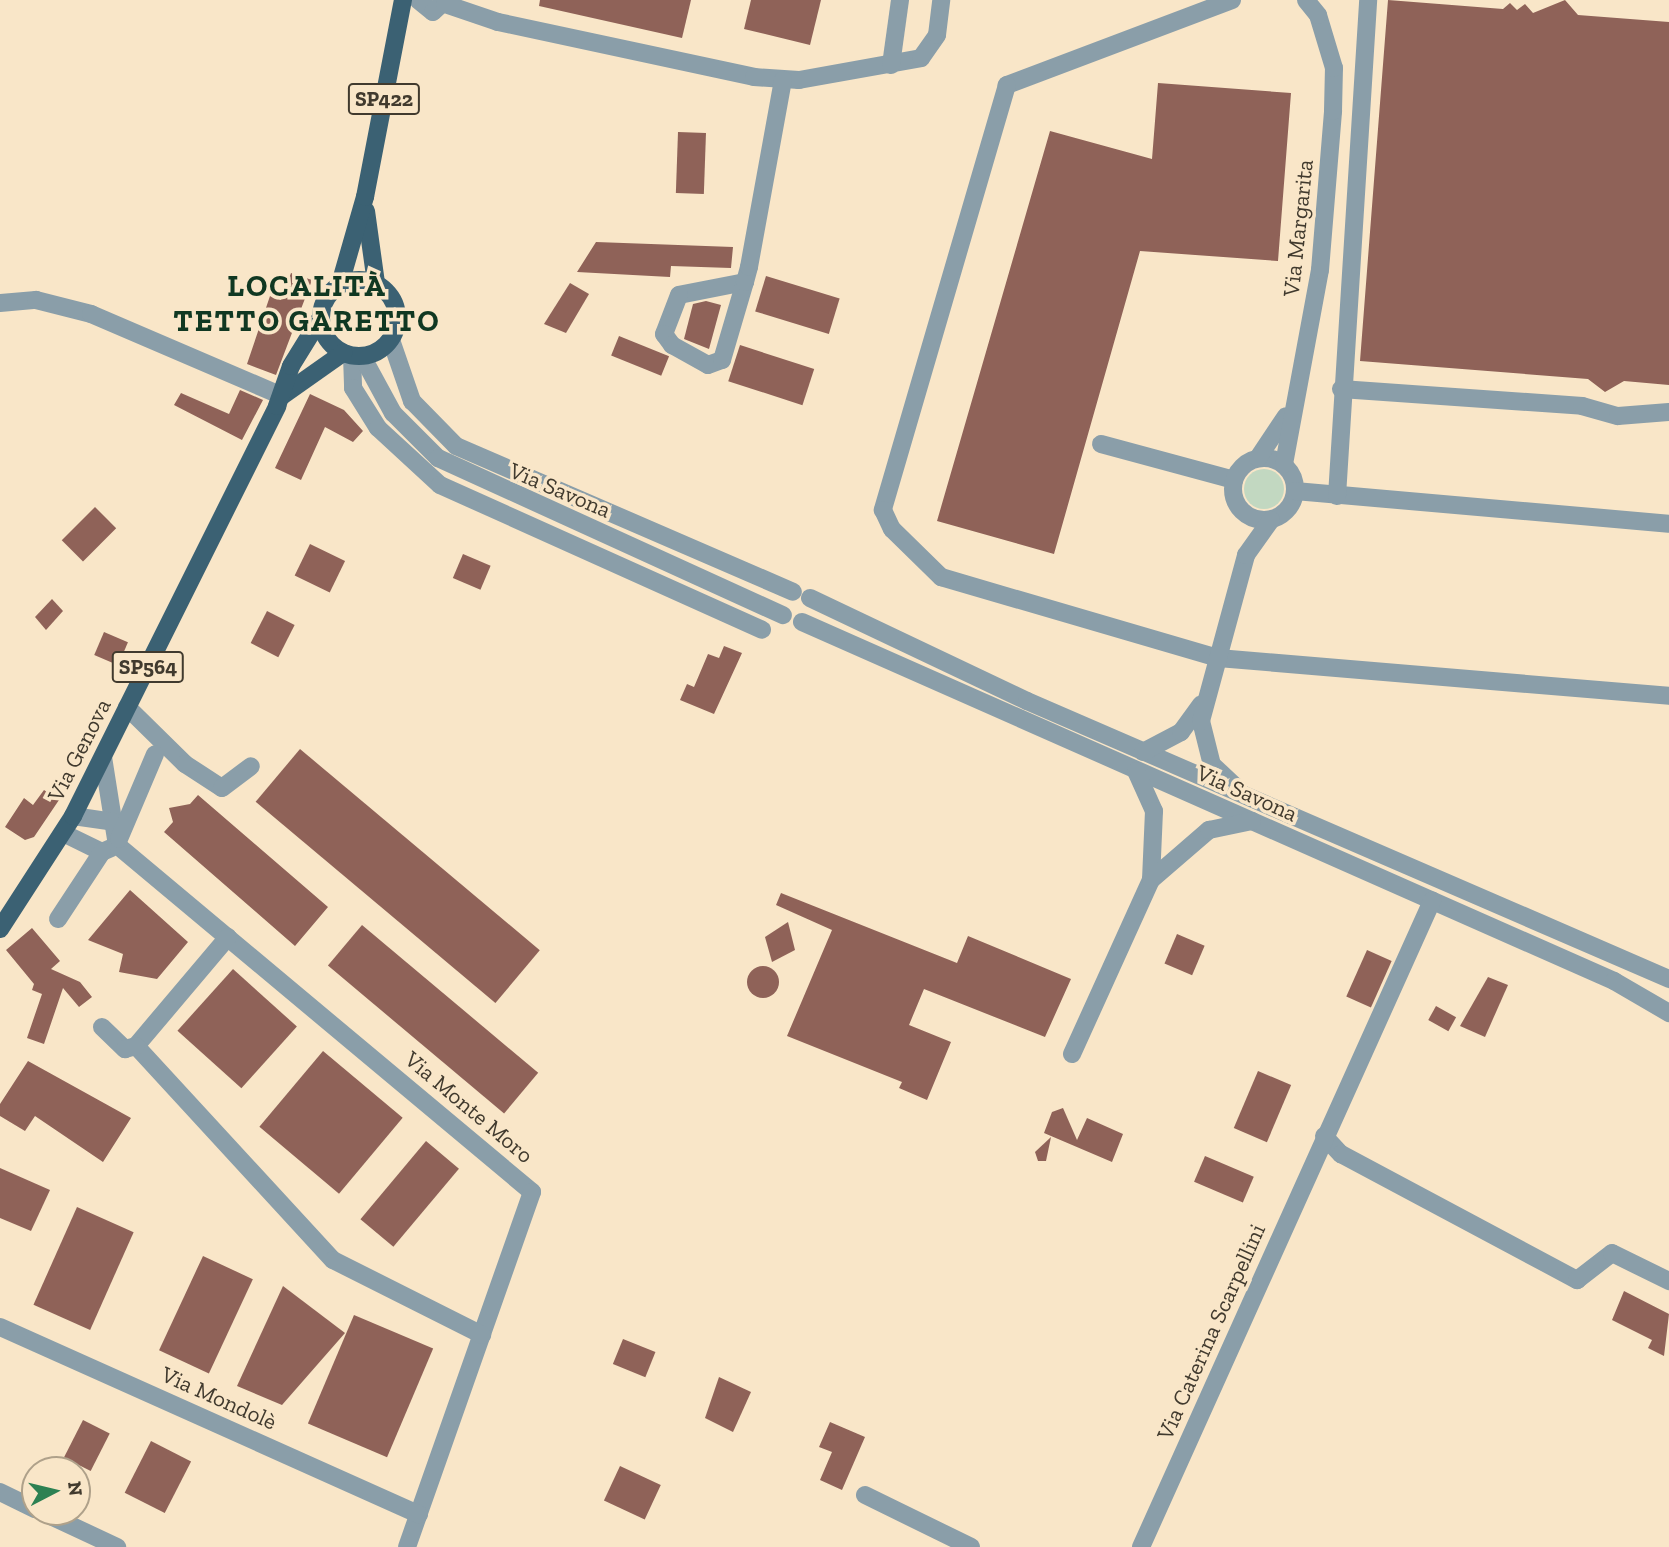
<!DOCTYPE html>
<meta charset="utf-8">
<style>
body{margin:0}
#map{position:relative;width:1669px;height:1547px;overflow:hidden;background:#f9e6c8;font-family:"Zilla Slab",serif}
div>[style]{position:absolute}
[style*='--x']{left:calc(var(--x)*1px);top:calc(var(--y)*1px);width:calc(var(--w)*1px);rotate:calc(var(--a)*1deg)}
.green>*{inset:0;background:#c2d8c1}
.round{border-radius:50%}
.building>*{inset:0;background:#8f6258;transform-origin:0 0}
.minor>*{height:18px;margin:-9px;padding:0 9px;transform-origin:9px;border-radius:9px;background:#8a9ea9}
.minor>.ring{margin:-9px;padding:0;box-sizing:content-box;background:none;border:18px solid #8a9ea9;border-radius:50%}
.major>*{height:18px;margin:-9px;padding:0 9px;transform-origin:9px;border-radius:9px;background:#3b6173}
.major>.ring{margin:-9px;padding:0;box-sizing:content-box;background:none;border:18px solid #3b6173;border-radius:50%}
span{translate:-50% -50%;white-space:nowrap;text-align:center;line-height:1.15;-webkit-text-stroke:7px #f9e6c8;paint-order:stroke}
.shield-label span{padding:2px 5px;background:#f9e6c8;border:2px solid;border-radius:5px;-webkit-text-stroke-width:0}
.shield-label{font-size:21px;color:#413a2e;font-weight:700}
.street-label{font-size:23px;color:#413a2e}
.district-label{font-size:30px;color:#103822;font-weight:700;letter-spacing:2px}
.north{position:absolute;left:21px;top:1456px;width:70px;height:70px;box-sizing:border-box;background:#f9e6c8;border:2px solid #afa18a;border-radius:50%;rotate:83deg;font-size:19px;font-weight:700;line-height:28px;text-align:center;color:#413a2e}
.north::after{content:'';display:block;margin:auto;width:24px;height:32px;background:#2d8153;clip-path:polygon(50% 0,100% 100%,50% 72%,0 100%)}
</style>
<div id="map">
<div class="green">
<i class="round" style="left:1244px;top:469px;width:40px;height:40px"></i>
</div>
<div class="building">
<i style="clip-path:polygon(540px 0,691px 0,682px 38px,539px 6px)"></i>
<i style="clip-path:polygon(751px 0,821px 0,810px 45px,744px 29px)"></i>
<i style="clip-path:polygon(1388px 0,1503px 9px,1510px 3px,1517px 10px,1525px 4px,1533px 13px,1565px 0,1578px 15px,1669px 22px,1669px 385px,1624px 381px,1605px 392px,1588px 379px,1360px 361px)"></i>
<i style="clip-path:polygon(1158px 83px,1291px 93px,1278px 261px,1140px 251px,1054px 554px,937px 521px,1050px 131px,1152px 159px)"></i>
<i style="left:678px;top:132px;width:28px;height:61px;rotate:2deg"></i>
<i style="clip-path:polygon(596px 242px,733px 247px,731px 268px,671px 266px,670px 277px,577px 272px)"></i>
<i style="clip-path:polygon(291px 273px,312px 280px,276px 375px,247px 364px,270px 296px,281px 300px)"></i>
<i style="left:766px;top:276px;width:77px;height:37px;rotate:17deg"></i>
<i style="clip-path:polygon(570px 283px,589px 294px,566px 333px,544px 324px)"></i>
<i style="clip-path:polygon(706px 301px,721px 305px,709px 349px,684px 339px,693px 304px)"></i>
<i style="left:619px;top:336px;width:54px;height:21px;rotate:22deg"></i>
<i style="left:740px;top:345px;width:78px;height:38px;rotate:18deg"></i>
<i style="clip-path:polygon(240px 390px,263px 400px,242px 440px,174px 405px,181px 393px,229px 414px)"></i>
<i style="clip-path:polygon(310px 394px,344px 410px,363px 431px,353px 442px,325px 427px,301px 480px,275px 468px)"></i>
<i style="left:95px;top:507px;width:30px;height:47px;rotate:45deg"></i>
<i style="left:310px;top:544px;width:39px;height:35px;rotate:26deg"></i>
<i style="left:463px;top:554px;width:30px;height:26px;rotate:23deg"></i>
<i style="clip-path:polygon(52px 599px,63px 611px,46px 630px,35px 617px)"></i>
<i style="left:267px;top:611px;width:31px;height:36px;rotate:27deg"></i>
<i style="left:104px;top:632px;width:26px;height:25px;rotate:23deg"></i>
<i style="clip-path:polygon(724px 646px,742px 653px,714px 714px,680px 700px,687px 684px,694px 687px,708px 654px,719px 658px)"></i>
<i style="left:300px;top:749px;width:313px;height:69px;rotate:40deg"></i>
<i style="clip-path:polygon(44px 790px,59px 800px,34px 837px,25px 840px,5px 827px,24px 798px,33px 805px)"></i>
<i style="clip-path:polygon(198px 795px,328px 907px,295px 946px,164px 832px,173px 822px,169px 808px,190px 804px)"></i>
<i style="clip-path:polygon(130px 890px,188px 942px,157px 979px,119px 972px,123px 954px,88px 940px)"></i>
<i style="clip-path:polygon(781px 893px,957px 963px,968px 936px,1071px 979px,1045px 1037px,924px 989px,909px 1025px,951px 1042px,927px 1100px,899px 1088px,902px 1082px,787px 1036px,832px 930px,776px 905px)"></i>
<i style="clip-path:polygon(788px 922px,795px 950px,772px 962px,765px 937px)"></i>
<i style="left:362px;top:925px;width:230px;height:53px;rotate:40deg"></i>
<i style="clip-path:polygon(32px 928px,60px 961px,51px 969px,80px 982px,92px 997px,79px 1007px,63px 988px,44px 1044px,27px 1038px,42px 994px,32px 990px,34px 984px,6px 950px)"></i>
<i style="left:1177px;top:934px;width:30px;height:32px;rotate:23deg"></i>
<i style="left:1367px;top:950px;width:27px;height:51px;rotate:24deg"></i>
<i class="round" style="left:747px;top:966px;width:32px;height:32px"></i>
<i style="left:233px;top:969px;width:86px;height:83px;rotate:42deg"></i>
<i style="clip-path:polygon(1488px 977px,1508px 985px,1485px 1037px,1460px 1026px)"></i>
<i style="left:1436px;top:1006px;width:23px;height:16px;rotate:29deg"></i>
<i style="left:323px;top:1051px;width:104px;height:99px;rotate:40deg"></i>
<i style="clip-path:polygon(28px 1061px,131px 1118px,103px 1162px,35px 1116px,25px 1131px,0 1116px,0 1104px)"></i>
<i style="left:1258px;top:1071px;width:36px;height:62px;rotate:23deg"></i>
<i style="clip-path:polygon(1063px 1108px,1077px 1140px,1087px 1118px,1123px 1134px,1112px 1162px,1044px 1133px,1052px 1112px)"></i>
<i style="clip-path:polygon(1051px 1137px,1046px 1161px,1038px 1161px,1035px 1152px)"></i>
<i style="left:426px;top:1141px;width:43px;height:102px;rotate:40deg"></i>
<i style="left:1205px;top:1156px;width:53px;height:28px;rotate:23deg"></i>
<i style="clip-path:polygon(0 1168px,50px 1190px,31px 1231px,0 1218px)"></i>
<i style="left:77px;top:1207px;width:62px;height:107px;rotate:24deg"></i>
<i style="left:203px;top:1256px;width:55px;height:104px;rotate:25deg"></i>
<i style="clip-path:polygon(283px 1286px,345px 1333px,282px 1405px,237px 1386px)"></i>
<i style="clip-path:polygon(1624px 1291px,1669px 1314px,1664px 1356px,1648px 1348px,1652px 1340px,1612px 1320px)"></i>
<i style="left:354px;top:1315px;width:86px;height:118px;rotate:23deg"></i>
<i style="left:623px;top:1339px;width:35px;height:27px;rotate:22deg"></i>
<i style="clip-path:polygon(719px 1377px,751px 1392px,733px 1432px,705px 1418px)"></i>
<i style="left:83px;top:1420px;width:30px;height:42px;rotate:27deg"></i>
<i style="clip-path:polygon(830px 1422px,865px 1437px,842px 1490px,820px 1480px,832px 1452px,819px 1447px)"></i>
<i style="left:151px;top:1441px;width:45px;height:58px;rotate:27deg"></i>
<i style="left:620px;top:1466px;width:45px;height:38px;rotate:25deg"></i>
</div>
<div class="minor">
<i style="--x:418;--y:0;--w:19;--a:39"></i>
<i style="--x:433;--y:12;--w:18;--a:-43"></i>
<i style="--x:1232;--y:0;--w:241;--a:159.3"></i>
<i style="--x:1007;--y:85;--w:443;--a:106.3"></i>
<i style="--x:883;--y:510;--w:21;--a:65"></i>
<i style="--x:892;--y:529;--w:69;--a:44.4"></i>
<i style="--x:941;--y:577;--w:289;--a:16.3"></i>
<i style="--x:1218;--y:658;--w:453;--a:4.8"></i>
<i style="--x:445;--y:4;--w:56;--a:18.8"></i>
<i style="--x:498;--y:22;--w:262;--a:12.1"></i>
<i style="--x:754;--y:77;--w:45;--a:3.8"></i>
<i style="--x:799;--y:80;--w:124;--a:-10.2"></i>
<i style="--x:921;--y:58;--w:28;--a:-55"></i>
<i style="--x:937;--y:35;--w:35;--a:-83"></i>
<i style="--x:891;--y:65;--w:66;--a:-82.1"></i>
<i style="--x:745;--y:282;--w:67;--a:168.9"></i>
<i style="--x:679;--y:295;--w:42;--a:111"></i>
<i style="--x:664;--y:334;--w:14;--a:54"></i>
<i style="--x:672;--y:345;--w:41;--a:29.1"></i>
<i style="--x:708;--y:365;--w:15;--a:-20"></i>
<i style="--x:722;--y:360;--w:81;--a:-73.6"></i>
<i style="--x:745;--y:282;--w:16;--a:-75"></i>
<i style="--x:749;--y:267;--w:190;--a:-79.7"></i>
<i style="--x:0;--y:303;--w:36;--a:-5"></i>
<i style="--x:36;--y:300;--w:57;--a:14.3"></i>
<i style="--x:91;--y:314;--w:208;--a:23.2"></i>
<i style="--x:391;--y:340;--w:65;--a:71"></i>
<i style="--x:412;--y:401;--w:63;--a:45.6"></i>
<i style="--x:456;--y:446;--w:367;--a:23.4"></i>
<i style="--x:352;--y:356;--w:32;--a:88"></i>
<i style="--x:353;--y:388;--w:47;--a:58"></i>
<i style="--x:378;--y:428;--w:84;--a:42.6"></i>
<i style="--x:440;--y:485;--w:353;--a:24.2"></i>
<i style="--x:362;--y:356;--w:65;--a:61.5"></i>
<i style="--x:393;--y:413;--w:64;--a:45"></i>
<i style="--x:438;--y:458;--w:379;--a:24.5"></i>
<i style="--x:1341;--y:389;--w:242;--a:4"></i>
<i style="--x:1582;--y:406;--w:37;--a:16"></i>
<i style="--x:1618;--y:416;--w:51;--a:-4.5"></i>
<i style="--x:1101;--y:444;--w:138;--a:15.1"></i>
<i class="ring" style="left:1233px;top:458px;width:44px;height:44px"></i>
<i style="--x:1258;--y:458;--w:50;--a:-56.3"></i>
<i style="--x:1284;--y:464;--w:197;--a:-79.5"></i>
<i style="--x:1320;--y:270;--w:160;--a:-85.3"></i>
<i style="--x:1333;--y:111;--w:43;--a:-88.7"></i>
<i style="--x:1334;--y:68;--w:55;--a:-106.8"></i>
<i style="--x:1318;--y:15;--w:19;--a:-129"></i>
<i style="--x:1295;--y:491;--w:375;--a:5"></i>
<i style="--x:1337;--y:496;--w:497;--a:-86.4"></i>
<i style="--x:810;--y:598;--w:240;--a:25.4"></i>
<i style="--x:1027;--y:701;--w:700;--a:23.41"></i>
<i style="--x:802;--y:622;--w:888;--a:23.85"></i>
<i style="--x:1614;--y:981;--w:64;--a:30.2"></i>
<i style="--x:127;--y:707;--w:81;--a:44.5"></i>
<i style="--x:185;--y:764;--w:44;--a:33"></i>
<i style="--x:222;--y:788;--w:36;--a:-37"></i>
<i style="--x:1143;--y:752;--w:43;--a:-27.8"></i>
<i style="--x:1181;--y:732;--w:34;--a:-54"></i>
<i style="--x:103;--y:757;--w:89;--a:81"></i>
<i style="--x:117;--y:845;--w:541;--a:39.9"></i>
<i style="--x:532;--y:1192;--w:376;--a:109.4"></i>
<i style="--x:1136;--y:771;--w:44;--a:65.8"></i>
<i style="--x:1154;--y:811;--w:69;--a:92.5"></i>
<i style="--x:1236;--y:787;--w:33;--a:-137"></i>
<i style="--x:1212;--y:765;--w:45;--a:-104"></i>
<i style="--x:1201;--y:721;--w:172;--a:-74.8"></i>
<i style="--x:1246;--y:555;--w:43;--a:-54.5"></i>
<i style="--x:73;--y:816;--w:41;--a:8.3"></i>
<i style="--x:63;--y:833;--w:43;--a:26"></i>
<i style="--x:102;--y:852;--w:10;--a:-24"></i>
<i style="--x:119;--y:839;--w:92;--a:-67"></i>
<i style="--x:58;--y:919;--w:80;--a:-56.7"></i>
<i style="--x:228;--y:937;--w:143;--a:130.2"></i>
<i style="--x:136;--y:1046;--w:291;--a:47.4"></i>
<i style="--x:333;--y:1260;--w:167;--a:26.7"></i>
<i style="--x:102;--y:1027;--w:32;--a:44"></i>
<i style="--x:125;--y:1049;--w:11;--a:-15"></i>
<i style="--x:1072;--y:1054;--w:191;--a:-65.6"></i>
<i style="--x:1151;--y:880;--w:77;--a:-40.8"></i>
<i style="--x:1209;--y:830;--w:44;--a:-11.8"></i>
<i style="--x:1324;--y:1136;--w:25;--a:47"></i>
<i style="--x:1341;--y:1154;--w:268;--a:28.1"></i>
<i style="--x:1577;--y:1280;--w:44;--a:-37.6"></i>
<i style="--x:1612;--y:1253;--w:64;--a:26.2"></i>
<i style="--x:0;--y:1327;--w:459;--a:24.1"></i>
<i style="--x:0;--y:1492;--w:39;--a:26"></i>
<i style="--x:865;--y:1495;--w:118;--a:26.1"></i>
<i style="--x:42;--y:1512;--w:83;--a:25"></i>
<i style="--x:1141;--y:1547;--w:709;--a:-65.75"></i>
</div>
<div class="major">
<i style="--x:366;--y:211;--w:73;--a:82.1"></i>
<i class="ring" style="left:321px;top:280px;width:58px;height:58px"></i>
<i style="--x:340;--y:284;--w:91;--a:-74"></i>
<i style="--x:365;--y:197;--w:201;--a:-79.1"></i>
<i style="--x:282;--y:396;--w:75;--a:-35.2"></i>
<i style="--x:0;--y:929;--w:135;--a:-57.1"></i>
<i style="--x:73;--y:816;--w:458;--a:-63.5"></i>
<i style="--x:277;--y:406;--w:42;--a:-70.7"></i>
<i style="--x:291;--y:366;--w:55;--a:-58.3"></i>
</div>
<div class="shield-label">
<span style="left:384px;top:99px">SP422</span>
<span style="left:148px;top:667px">SP564</span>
</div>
<div class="street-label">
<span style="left:1298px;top:228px;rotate:-84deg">Via Margarita</span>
<span style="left:560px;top:490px;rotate:23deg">Via Savona</span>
<span style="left:79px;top:750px;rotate:-63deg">Via Genova</span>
<span style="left:1247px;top:793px;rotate:24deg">Via Savona</span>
<span style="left:469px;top:1107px;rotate:40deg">Via Monte Moro</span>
<span style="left:1211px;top:1332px;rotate:-66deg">Via Caterina Scarpellini</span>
<span style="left:219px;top:1398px;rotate:24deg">Via Mondolè</span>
</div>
<div class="district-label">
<span style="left:307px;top:303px">LOCALITÀ<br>TETTO GARETTO</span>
</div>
<div class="north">N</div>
</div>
